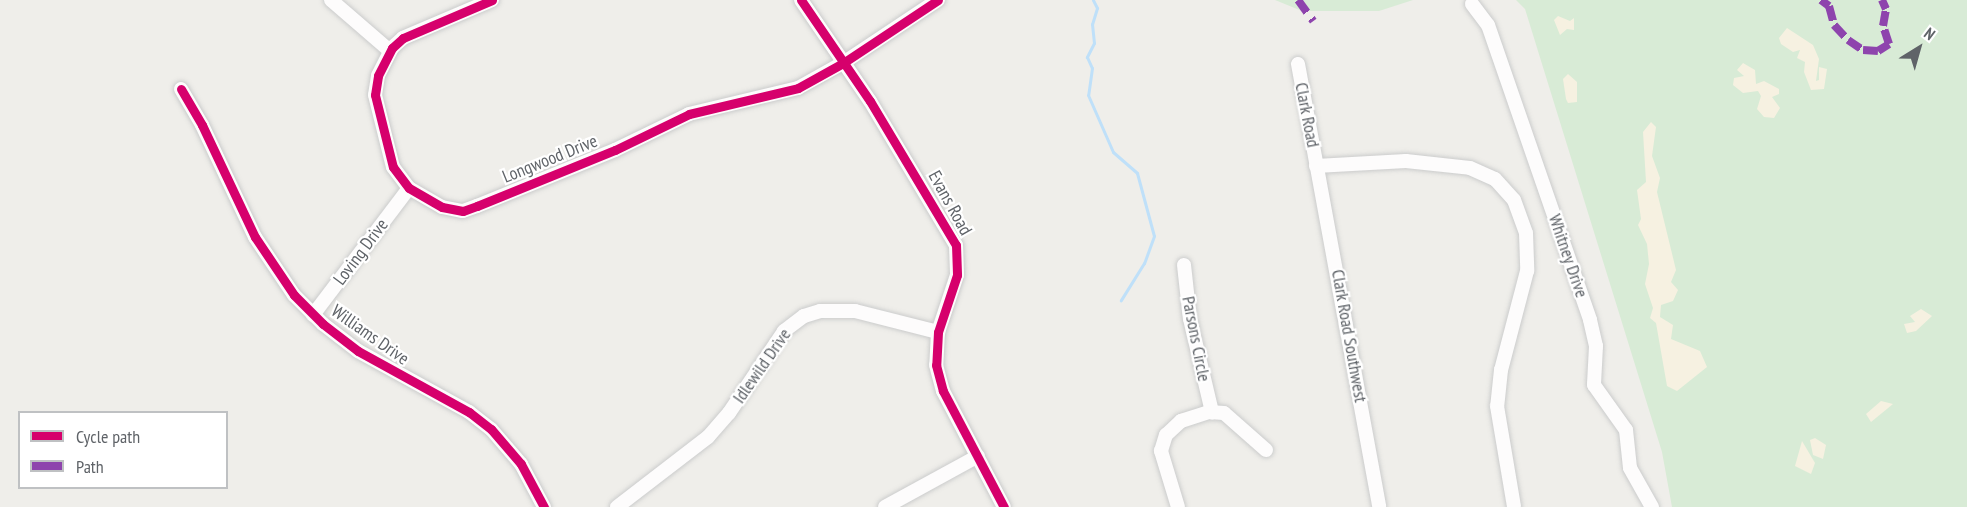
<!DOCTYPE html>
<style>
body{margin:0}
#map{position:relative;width:1967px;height:507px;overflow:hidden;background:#efeeea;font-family:"PT Sans Narrow",sans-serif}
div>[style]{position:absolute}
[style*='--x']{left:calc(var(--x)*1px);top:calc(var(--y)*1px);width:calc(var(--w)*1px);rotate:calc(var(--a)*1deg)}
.green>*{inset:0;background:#d8ebd6}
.sand>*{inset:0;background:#f6f1e1}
.stream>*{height:3px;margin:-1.5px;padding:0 1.5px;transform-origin:1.5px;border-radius:1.5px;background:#bfe0f9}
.roads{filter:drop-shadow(0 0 2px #cbcccc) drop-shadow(0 0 2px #cbcccc)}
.minor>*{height:14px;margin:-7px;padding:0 7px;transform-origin:7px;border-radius:7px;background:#fdfcfc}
.quiet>*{height:8px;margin-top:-4px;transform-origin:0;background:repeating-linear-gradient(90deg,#8e44ad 0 15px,transparent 0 23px)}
.cycleway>*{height:9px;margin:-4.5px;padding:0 4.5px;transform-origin:4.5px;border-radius:4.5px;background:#d6006c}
span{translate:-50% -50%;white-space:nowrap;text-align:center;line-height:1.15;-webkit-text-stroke:4.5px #fff;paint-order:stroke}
.street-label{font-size:18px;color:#5f6368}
.legend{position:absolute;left:18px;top:411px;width:210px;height:78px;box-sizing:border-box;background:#fff;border:2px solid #bfc1c3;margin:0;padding:8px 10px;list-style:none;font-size:18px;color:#5f6368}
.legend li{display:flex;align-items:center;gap:12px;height:30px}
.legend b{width:30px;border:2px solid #bfc1c3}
.north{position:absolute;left:1889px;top:18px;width:60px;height:60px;-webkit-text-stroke:4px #fff;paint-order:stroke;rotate:37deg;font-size:16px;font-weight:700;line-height:24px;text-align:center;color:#5f6368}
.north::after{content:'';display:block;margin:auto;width:21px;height:27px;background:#5f6368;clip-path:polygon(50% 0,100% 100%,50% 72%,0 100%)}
</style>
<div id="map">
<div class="green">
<i style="clip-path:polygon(1275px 0,1413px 0,1379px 11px,1302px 11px)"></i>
<i style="clip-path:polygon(1516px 0,1967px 0,1967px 507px,1672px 507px,1662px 452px,1525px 9px)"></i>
</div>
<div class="sand">
<i style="clip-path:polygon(1558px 16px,1570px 21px,1574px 18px,1574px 30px,1567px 29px,1560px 35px,1554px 20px)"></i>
<i style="clip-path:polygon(1787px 28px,1813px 45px,1819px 59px,1816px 81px,1819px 80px,1819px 67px,1827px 69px,1824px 89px,1811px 90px,1804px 72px,1805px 62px,1797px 58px,1800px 50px,1793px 52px,1781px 44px,1779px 38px)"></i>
<i style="clip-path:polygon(1743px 63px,1755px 70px,1756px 84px,1764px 81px,1779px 89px,1779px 94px,1772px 97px,1780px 108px,1774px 118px,1764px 117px,1757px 109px,1761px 96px,1758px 91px,1743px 93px,1733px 85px,1734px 78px,1744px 76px,1737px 70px)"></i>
<i style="clip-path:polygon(1568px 74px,1577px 82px,1577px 102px,1568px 103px,1566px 99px,1563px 79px)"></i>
<i style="clip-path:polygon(1651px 122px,1656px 127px,1652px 156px,1660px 178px,1657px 192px,1676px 270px,1671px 282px,1678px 290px,1673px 301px,1661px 305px,1660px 317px,1673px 325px,1671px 339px,1700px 351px,1707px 367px,1677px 391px,1667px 386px,1656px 323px,1650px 318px,1653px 308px,1645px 284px,1649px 264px,1647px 244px,1638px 225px,1641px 219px,1637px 190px,1646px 182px,1643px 132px)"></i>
<i style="clip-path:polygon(1921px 309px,1932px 316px,1916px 331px,1907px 333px,1904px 324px,1915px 322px,1910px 316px)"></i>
<i style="clip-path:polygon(1881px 401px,1893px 404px,1871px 422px,1866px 414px)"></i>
<i style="clip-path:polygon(1815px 438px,1826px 445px,1823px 459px,1813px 455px,1810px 440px)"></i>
<i style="clip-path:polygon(1802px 441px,1815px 463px,1811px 474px,1795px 466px)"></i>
</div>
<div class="stream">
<i style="--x:1093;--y:0;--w:9;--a:63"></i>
<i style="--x:1097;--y:8;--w:17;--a:107"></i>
<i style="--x:1092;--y:24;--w:19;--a:84"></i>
<i style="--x:1094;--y:43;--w:16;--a:117"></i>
<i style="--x:1087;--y:57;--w:12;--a:66"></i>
<i style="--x:1092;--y:68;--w:27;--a:98"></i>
<i style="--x:1088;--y:95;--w:62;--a:66.3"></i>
<i style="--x:1113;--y:152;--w:32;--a:41"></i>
<i style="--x:1137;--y:173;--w:65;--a:74.9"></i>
<i style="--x:1154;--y:236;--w:29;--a:110"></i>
<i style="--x:1144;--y:263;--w:44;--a:121.9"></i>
</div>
<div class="roads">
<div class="minor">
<i style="--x:331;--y:0;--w:78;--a:40.8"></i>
<i style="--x:492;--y:0;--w:97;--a:156.9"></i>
<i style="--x:403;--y:38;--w:15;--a:138"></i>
<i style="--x:392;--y:48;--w:31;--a:117"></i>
<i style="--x:378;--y:76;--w:19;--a:99"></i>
<i style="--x:375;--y:95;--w:74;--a:76"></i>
<i style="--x:393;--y:167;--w:26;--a:53"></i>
<i style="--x:409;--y:188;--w:38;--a:30"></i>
<i style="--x:442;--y:207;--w:21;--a:11"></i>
<i style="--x:463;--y:211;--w:15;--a:-20"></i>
<i style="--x:477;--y:206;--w:149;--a:-22.1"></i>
<i style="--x:615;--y:150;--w:82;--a:-25.9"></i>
<i style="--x:689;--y:114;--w:112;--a:-13.4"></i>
<i style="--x:798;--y:88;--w:51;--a:-29.1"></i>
<i style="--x:843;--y:63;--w:114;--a:-33.6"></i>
<i style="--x:801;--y:0;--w:122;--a:55.7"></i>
<i style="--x:870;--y:101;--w:168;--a:59.2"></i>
<i style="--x:956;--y:245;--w:30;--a:88"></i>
<i style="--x:957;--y:275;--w:60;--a:108.4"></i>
<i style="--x:938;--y:332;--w:33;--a:93"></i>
<i style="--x:936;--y:365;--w:27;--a:75"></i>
<i style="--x:943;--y:391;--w:131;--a:62.3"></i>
<i style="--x:1472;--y:4;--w:26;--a:53"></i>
<i style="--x:1488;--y:25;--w:312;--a:70.9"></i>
<i style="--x:1590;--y:320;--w:27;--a:77"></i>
<i style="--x:1596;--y:346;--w:39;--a:93"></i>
<i style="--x:1594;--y:385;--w:55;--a:54.6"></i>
<i style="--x:1626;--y:430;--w:38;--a:84"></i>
<i style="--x:1630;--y:468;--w:45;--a:60.6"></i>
<i style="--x:1298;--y:64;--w:450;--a:79.6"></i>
<i style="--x:181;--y:89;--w:42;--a:59.7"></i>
<i style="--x:202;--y:125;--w:124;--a:64.7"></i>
<i style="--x:255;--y:237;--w:70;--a:56.1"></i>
<i style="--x:294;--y:295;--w:41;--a:45"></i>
<i style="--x:323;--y:324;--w:44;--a:37.6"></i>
<i style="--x:358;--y:351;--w:127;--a:28.8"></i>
<i style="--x:469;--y:412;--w:28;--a:38"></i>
<i style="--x:491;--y:429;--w:46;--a:49.4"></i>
<i style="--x:521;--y:464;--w:49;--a:61.9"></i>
<i style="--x:1316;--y:166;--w:90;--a:-3.2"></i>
<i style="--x:1406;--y:161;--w:64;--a:6.2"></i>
<i style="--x:1470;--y:168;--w:27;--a:24"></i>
<i style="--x:1495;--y:179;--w:28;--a:48"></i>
<i style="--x:1514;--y:200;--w:35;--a:70"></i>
<i style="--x:1526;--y:233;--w:38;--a:88"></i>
<i style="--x:1527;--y:271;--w:102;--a:104.7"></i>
<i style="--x:1501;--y:370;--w:36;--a:96"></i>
<i style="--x:1497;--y:406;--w:102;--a:80.4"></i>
<i style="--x:1184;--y:265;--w:54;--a:83.7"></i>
<i style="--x:1190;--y:319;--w:96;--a:76.7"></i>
<i style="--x:313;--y:315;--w:159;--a:-52.9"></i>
<i style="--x:617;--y:507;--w:115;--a:-37.6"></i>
<i style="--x:708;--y:437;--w:32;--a:-49"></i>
<i style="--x:729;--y:413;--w:99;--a:-56.1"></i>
<i style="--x:784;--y:331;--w:25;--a:-37"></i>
<i style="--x:804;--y:316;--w:17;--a:-17"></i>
<i style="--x:820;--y:311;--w:35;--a:0"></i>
<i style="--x:855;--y:311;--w:86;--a:14.2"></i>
<i style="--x:885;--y:507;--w:106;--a:-28.7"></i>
<i style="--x:1178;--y:507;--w:59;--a:-106.9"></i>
<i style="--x:1161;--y:451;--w:17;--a:-73"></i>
<i style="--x:1166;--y:435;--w:21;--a:-43"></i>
<i style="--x:1181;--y:421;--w:29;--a:-18"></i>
<i style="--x:1209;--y:412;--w:15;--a:4"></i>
<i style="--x:1224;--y:413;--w:56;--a:41.4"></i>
</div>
</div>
<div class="quiet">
<i style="--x:1298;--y:0;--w:26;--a:54"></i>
<i style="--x:1821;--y:0;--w:10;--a:37"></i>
<i style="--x:1829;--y:6;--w:20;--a:75"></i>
<i style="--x:1834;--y:25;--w:21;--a:47"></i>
<i style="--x:1848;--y:40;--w:18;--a:34"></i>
<i style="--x:1863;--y:50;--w:15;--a:4"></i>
<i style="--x:1878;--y:51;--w:13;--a:-32"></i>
<i style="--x:1889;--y:44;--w:19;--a:-108"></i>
<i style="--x:1883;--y:26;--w:17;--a:-80"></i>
<i style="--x:1886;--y:9;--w:10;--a:-114"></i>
</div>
<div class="cycleway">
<i style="--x:492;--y:0;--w:97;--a:156.9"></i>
<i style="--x:403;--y:38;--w:15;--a:138"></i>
<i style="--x:392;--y:48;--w:31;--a:117"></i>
<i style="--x:378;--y:76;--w:19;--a:99"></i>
<i style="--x:375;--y:95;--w:74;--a:76"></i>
<i style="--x:393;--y:167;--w:26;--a:53"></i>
<i style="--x:409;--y:188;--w:38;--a:30"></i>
<i style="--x:442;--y:207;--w:21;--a:11"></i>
<i style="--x:463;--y:211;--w:15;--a:-20"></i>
<i style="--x:477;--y:206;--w:149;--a:-22.1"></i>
<i style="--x:615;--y:150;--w:82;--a:-25.9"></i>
<i style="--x:689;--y:114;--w:112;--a:-13.4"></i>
<i style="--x:798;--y:88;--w:51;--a:-29.1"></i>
<i style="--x:843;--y:63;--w:114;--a:-33.6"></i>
<i style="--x:801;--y:0;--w:122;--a:55.7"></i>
<i style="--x:870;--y:101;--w:168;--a:59.2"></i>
<i style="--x:956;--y:245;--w:30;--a:88"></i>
<i style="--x:957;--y:275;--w:60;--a:108.4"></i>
<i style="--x:938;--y:332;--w:33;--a:93"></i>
<i style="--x:936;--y:365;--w:27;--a:75"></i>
<i style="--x:943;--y:391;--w:131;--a:62.3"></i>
<i style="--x:181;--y:89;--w:42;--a:59.7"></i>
<i style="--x:202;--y:125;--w:124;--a:64.7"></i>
<i style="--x:255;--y:237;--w:70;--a:56.1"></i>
<i style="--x:294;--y:295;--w:41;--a:45"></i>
<i style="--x:323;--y:324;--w:44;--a:37.6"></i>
<i style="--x:358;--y:351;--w:127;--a:28.8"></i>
<i style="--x:469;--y:412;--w:28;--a:38"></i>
<i style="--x:491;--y:429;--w:46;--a:49.4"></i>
<i style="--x:521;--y:464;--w:49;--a:61.9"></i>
</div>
<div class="street-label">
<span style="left:1307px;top:115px;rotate:79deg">Clark Road</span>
<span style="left:550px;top:159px;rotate:-22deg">Longwood Drive</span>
<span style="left:950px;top:203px;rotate:61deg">Evans Road</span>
<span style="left:361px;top:252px;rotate:-53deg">Loving Drive</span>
<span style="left:1568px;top:256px;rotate:71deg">Whitney Drive</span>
<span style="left:370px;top:335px;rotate:35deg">Williams Drive</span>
<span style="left:1349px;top:336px;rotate:80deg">Clark Road Southwest</span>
<span style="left:1196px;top:339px;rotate:79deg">Parsons Circle</span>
<span style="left:762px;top:366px;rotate:-55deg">Idlewild Drive</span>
</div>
<ul class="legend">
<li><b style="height:8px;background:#d6006c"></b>Cycle path</li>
<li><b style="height:8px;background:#8e44ad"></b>Path</li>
</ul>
<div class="north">N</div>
</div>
